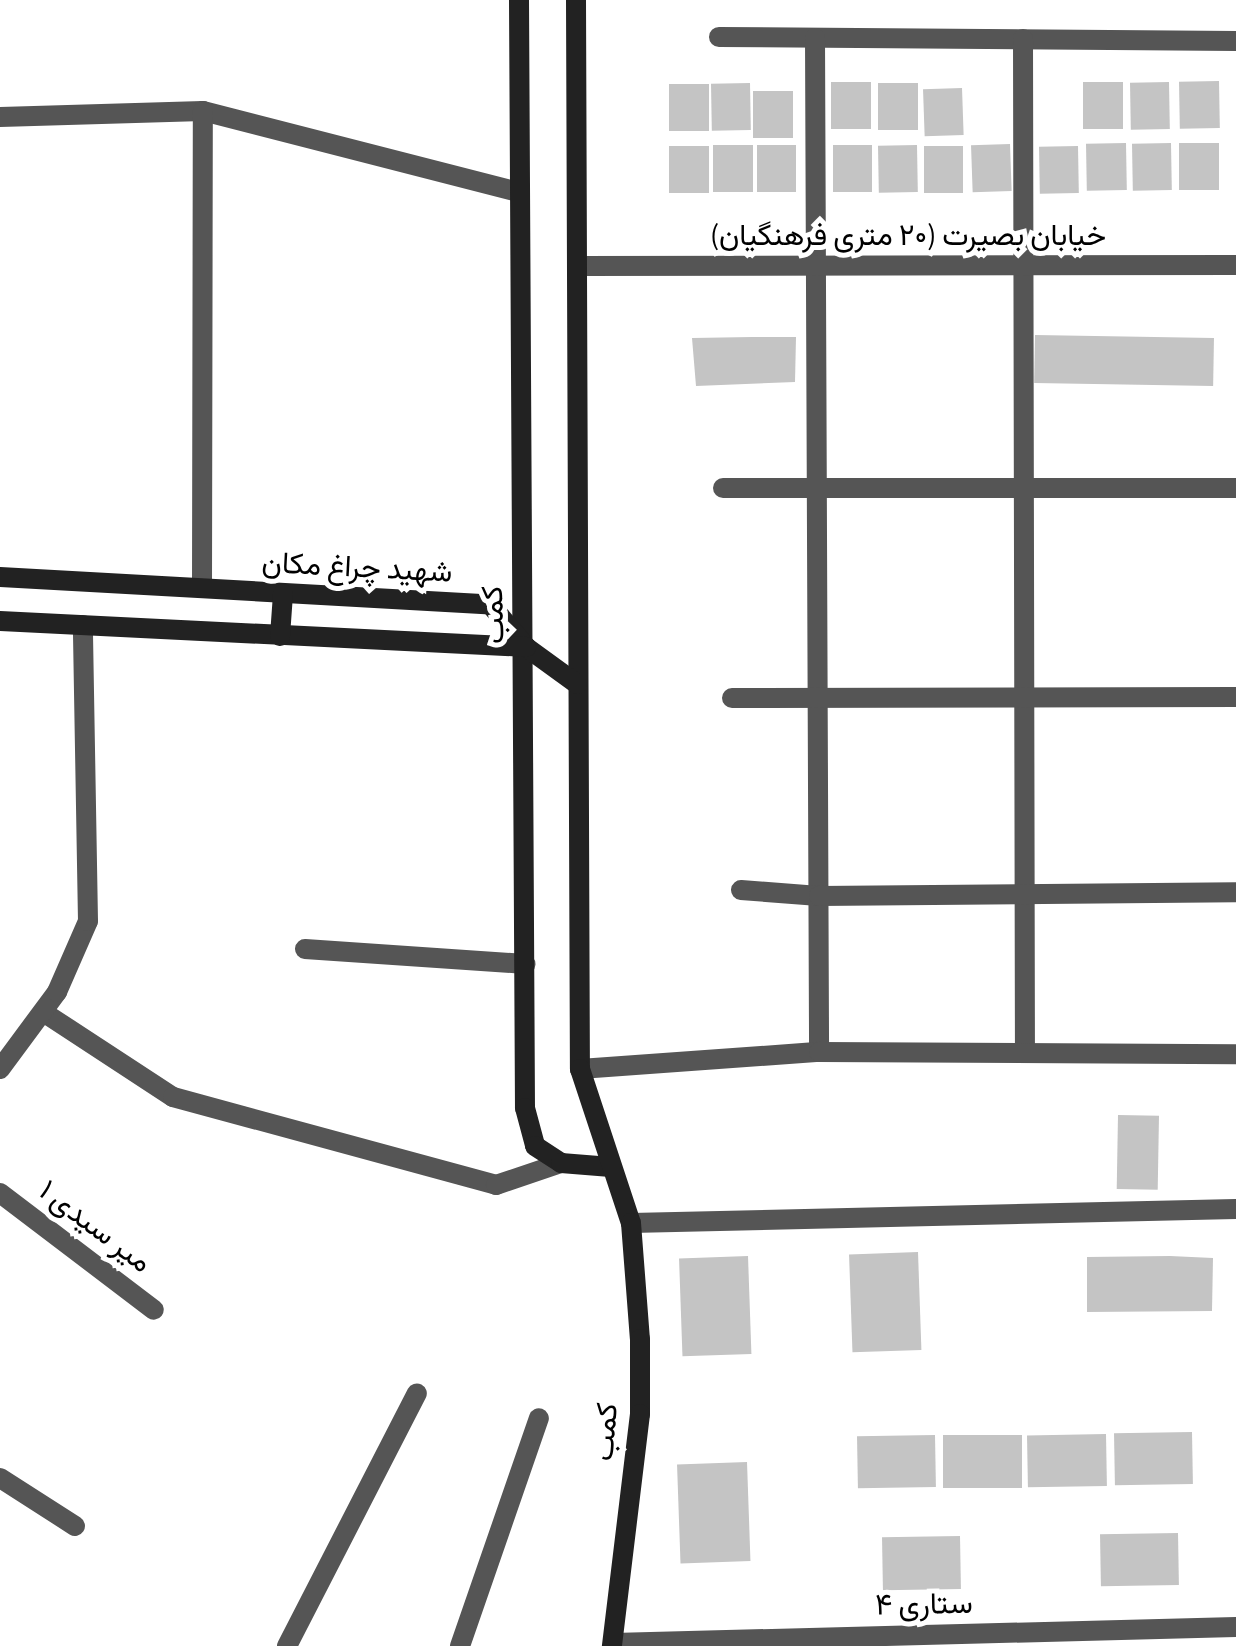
<!DOCTYPE html>
<meta charset="utf-8">
<style>
body{margin:0}
#map{position:relative;width:1236px;height:1646px;overflow:hidden;background:#fff;font-family:"Source Sans 3",Vazirmatn,sans-serif}
div>[style]{position:absolute}
[style*='--x']{left:calc(var(--x)*1px);top:calc(var(--y)*1px);width:calc(var(--w)*1px);rotate:calc(var(--a)*1deg)}
.building>*{inset:0;background:#c4c4c4;transform-origin:0 0}
.street>*{height:20px;margin:-10px;padding:0 10px;transform-origin:10px;border-radius:10px;background:#555}
.secondary>*{height:20px;margin:-10px;padding:0 10px;transform-origin:10px;border-radius:10px;background:#222}
span{translate:-50% -50%;white-space:nowrap;text-align:center;line-height:1.15;-webkit-text-stroke:10px #fff;paint-order:stroke}
.street-label{font-size:30px;color:#000}
</style>
<div id="map">
<div class="building">
<i style="left:1219px;top:81px;width:47px;height:40px;rotate:89deg"></i>
<i style="left:871px;top:82px;width:47px;height:40px;rotate:90deg"></i>
<i style="left:1123px;top:82px;width:47px;height:40px;rotate:90deg"></i>
<i style="left:1169px;top:82px;width:47px;height:39px;rotate:89deg"></i>
<i style="left:750px;top:83px;width:47px;height:39px;rotate:89deg"></i>
<i style="left:918px;top:83px;width:47px;height:40px;rotate:90deg"></i>
<i style="left:669px;top:84px;width:40px;height:47px"></i>
<i style="left:962px;top:88px;width:47px;height:39px;rotate:88deg"></i>
<i style="left:753px;top:91px;width:40px;height:47px"></i>
<i style="left:1126px;top:143px;width:47px;height:40px;rotate:89deg"></i>
<i style="left:1171px;top:143px;width:47px;height:39px;rotate:89deg"></i>
<i style="left:1219px;top:143px;width:47px;height:40px;rotate:90deg"></i>
<i style="left:1010px;top:144px;width:47px;height:39px;rotate:88deg"></i>
<i style="left:753px;top:145px;width:47px;height:40px;rotate:90deg"></i>
<i style="left:757px;top:145px;width:39px;height:47px"></i>
<i style="left:833px;top:145px;width:39px;height:47px"></i>
<i style="left:917px;top:145px;width:47px;height:39px;rotate:89deg"></i>
<i style="left:669px;top:146px;width:40px;height:47px"></i>
<i style="left:924px;top:146px;width:39px;height:47px"></i>
<i style="left:1078px;top:146px;width:47px;height:39px;rotate:89deg"></i>
<i style="left:1035px;top:335px;width:179px;height:48px;rotate:1deg"></i>
<i style="clip-path:polygon(752px 337px,796px 337px,795px 382px,696px 386px,692px 338px)"></i>
<i style="left:1118px;top:1115px;width:41px;height:74px;rotate:1deg"></i>
<i style="left:918px;top:1252px;width:98px;height:69px;rotate:88deg"></i>
<i style="left:748px;top:1256px;width:98px;height:69px;rotate:88deg"></i>
<i style="clip-path:polygon(1170px 1256px,1213px 1258px,1212px 1311px,1087px 1312px,1087px 1257px)"></i>
<i style="left:1192px;top:1432px;width:52px;height:78px;rotate:89deg"></i>
<i style="left:1106px;top:1434px;width:52px;height:79px;rotate:89deg"></i>
<i style="left:935px;top:1435px;width:52px;height:78px;rotate:89deg"></i>
<i style="left:943px;top:1435px;width:79px;height:53px"></i>
<i style="left:747px;top:1462px;width:99px;height:70px;rotate:88deg"></i>
<i style="left:1178px;top:1533px;width:52px;height:78px;rotate:89deg"></i>
<i style="left:960px;top:1536px;width:53px;height:78px;rotate:89deg"></i>
</div>
<div class="street">
<i style="--x:719;--y:37;--w:517;--a:0.44"></i>
<i style="--x:815;--y:38;--w:1014;--a:89.77"></i>
<i style="--x:1023;--y:39;--w:1014;--a:89.89"></i>
<i style="--x:0;--y:117;--w:203;--a:-1.7"></i>
<i style="--x:203;--y:111;--w:325;--a:14.4"></i>
<i style="--x:579;--y:266;--w:657;--a:-0.09"></i>
<i style="--x:723;--y:488;--w:513;--a:0"></i>
<i style="--x:202;--y:588;--w:477;--a:-89.9"></i>
<i style="--x:732;--y:698;--w:504;--a:-0.11"></i>
<i style="--x:741;--y:890;--w:78;--a:4.4"></i>
<i style="--x:819;--y:896;--w:417;--a:-0.5"></i>
<i style="--x:305;--y:949;--w:221;--a:3.9"></i>
<i style="--x:43;--y:1012;--w:155;--a:33.2"></i>
<i style="--x:173;--y:1097;--w:335;--a:15.2"></i>
<i style="--x:496;--y:1185;--w:69;--a:-18.7"></i>
<i style="--x:0;--y:1069;--w:96;--a:-53.5"></i>
<i style="--x:57;--y:992;--w:77;--a:-66.4"></i>
<i style="--x:88;--y:921;--w:296;--a:-91"></i>
<i style="--x:580;--y:1069;--w:240;--a:-4.1"></i>
<i style="--x:819;--y:1052;--w:417;--a:0.3"></i>
<i style="--x:0;--y:1193;--w:193;--a:37.2"></i>
<i style="--x:631;--y:1223;--w:605;--a:-1.33"></i>
<i style="--x:0;--y:1478;--w:89;--a:32.6"></i>
<i style="--x:613;--y:1643;--w:623;--a:-1.47"></i>
<i style="--x:287;--y:1646;--w:284;--a:-62.8"></i>
<i style="--x:460;--y:1646;--w:241;--a:-70.9"></i>
</div>
<div class="secondary">
<i style="--x:519;--y:0;--w:1108;--a:89.69"></i>
<i style="--x:525;--y:1108;--w:39;--a:75"></i>
<i style="--x:535;--y:1146;--w:31;--a:33"></i>
<i style="--x:561;--y:1163;--w:50;--a:4.6"></i>
<i style="--x:576;--y:0;--w:1069;--a:89.79"></i>
<i style="--x:580;--y:1069;--w:162;--a:71.7"></i>
<i style="--x:631;--y:1223;--w:116;--a:85.6"></i>
<i style="--x:640;--y:1339;--w:75;--a:90"></i>
<i style="--x:640;--y:1414;--w:234;--a:96.9"></i>
<i style="--x:0;--y:577;--w:491;--a:3.2"></i>
<i style="--x:490;--y:604;--w:56;--a:50.1"></i>
<i style="--x:526;--y:647;--w:63;--a:36"></i>
<i style="--x:0;--y:621;--w:527;--a:2.83"></i>
<i style="--x:280;--y:636;--w:42;--a:-85.9"></i>
</div>
<div class="street-label">
<span style="left:908px;top:236px">خیابان بصیرت (۲۰ متری فرهنگیان)</span>
<span style="left:357px;top:568px;rotate:3deg">شهید چراغ مکان</span>
<span style="left:494px;top:615px;rotate:-92deg">کمب</span>
<span style="left:95px;top:1227px;rotate:37deg">میر سیدی ۱</span>
<span style="left:606px;top:1432px;rotate:-85deg">کمب</span>
<span style="left:924px;top:1605px;rotate:-1deg">ستاری ۴</span>
</div>
</div>
